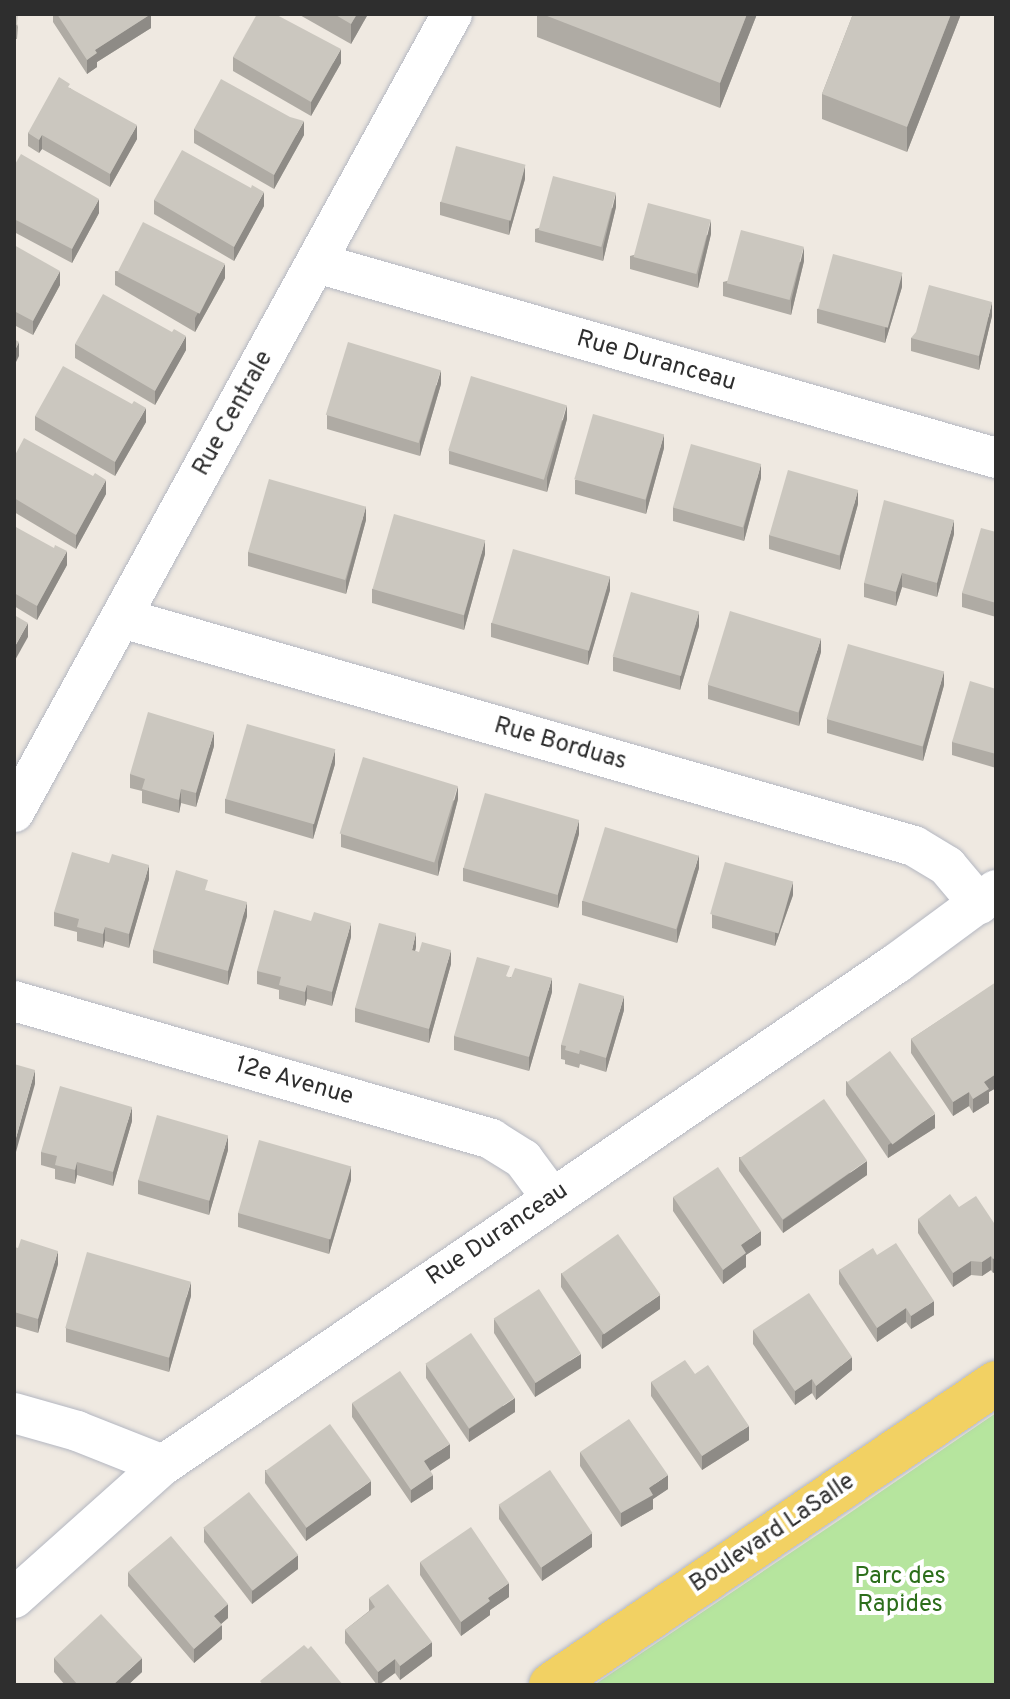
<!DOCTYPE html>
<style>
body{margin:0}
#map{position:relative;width:1010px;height:1699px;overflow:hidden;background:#efe9e1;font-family:Overpass,sans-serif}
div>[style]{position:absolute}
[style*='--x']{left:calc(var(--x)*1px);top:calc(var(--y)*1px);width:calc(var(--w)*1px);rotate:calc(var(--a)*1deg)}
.green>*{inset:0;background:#b6e59e}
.roads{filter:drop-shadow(0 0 2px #b4b7c1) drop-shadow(0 0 2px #b4b7c1)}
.minor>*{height:40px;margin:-20px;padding:0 20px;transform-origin:20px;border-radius:20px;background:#fff}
.major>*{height:44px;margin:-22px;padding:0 22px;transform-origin:22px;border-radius:22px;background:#f2d163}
.wall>*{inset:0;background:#afaba4}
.shaded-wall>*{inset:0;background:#8e8b86}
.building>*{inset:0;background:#cbc7bf;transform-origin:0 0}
span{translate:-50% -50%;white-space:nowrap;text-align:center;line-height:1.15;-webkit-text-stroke:8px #fff;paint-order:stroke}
.street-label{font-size:24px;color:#2e2e2e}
.park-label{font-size:24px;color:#2c6e1b}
.frame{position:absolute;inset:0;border:16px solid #2e2e2e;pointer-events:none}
</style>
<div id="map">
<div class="green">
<i style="clip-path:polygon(996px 1413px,996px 1685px,594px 1685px,838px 1521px)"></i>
</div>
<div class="roads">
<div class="minor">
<i style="--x:317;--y:263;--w:706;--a:16.02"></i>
<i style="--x:122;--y:618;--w:824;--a:16.06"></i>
<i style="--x:914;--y:846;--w:39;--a:31"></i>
<i style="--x:947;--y:866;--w:50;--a:49.9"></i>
<i style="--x:14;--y:812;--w:910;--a:-61.24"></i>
<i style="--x:14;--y:1001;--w:497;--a:16.1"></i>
<i style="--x:491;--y:1139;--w:38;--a:32"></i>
<i style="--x:523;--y:1159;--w:49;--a:53.4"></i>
<i style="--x:14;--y:1413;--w:66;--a:15.9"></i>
<i style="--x:77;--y:1431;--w:92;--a:21.6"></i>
<i style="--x:14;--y:1598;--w:200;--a:-41.8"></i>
<i style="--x:163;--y:1465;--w:889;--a:-34.37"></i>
<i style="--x:897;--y:963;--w:123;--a:-36.4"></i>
</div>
<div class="major">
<i style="--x:551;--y:1685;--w:538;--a:-34.16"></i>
</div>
</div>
<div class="wall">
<i style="clip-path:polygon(14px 14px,18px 27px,17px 39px,14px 39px)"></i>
<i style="clip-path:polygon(53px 14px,151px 14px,151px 28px,97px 62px,97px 67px,87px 74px,53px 22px)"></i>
<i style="clip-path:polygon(298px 14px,368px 14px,351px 44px)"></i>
<i style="clip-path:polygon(537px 14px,757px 14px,720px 108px,537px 37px)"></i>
<i style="clip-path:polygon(853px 14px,961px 14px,907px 152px,822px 119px,822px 94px)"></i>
<i style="clip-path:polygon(233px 57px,341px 63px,311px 116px,233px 71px)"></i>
<i style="clip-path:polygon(70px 88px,137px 139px,110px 187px,42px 149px,39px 153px,28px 146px,28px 133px)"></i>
<i style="clip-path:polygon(194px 129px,304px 135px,274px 189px,194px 143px)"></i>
<i style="clip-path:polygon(14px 166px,99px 213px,72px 263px,14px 232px)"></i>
<i style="clip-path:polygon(525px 179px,509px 235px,440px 215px,440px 202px)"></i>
<i style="clip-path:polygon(154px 200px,264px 206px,234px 261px,154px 214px)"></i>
<i style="clip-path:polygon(616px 207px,603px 261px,535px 242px,535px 229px)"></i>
<i style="clip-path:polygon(711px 234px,698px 288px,630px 269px,630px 256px)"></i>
<i style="clip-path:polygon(14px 245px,60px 285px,33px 335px,14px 325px)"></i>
<i style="clip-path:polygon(804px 261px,791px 315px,723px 296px,723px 282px)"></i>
<i style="clip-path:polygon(115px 271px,225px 278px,195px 332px,115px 285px)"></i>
<i style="clip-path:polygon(902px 287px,885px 343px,817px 323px,817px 309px)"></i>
<i style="clip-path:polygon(992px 316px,979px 370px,911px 351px,911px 338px)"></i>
<i style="clip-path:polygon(75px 344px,186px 350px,155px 405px,75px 358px)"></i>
<i style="clip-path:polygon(441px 384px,420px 456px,327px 429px,327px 415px)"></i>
<i style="clip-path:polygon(35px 416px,146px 422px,115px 476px,35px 430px)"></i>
<i style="clip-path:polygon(567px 419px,547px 492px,449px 464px,449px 451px)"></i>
<i style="clip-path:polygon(664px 448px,646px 514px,575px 494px,575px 480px)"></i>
<i style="clip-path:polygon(14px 457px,106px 494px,76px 549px,14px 512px)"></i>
<i style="clip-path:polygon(761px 478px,744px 541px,673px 521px,673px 507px)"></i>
<i style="clip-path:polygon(858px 504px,840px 570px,769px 549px,769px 535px)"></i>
<i style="clip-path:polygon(366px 520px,346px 594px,248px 566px,248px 552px)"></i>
<i style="clip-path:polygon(14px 526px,67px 565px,37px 620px,14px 606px)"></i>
<i style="clip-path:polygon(996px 532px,996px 617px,962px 607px,962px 593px)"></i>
<i style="clip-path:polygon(954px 534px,937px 597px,902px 587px,896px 606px,864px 597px,864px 583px)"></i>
<i style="clip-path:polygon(485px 554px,464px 630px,372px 603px,372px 589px)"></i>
<i style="clip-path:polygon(610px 590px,588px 665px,491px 637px,491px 623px)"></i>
<i style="clip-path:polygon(699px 626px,680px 690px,613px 671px,613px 657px)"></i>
<i style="clip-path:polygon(821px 652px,799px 726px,708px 699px,708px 685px)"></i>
<i style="clip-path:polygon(944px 685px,923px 761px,827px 733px,827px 719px)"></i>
<i style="clip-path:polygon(996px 689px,996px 768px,952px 755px,952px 742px)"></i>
<i style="clip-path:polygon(214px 746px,196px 807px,181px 803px,179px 813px,142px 803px,142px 791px,130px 788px,130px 774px)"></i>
<i style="clip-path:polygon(335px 764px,313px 839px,225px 813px,225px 799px)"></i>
<i style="clip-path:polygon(458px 799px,438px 876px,341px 847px,341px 834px)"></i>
<i style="clip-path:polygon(579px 834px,558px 908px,463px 881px,463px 868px)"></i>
<i style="clip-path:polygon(699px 868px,677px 943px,582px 915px,582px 901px)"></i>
<i style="clip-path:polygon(149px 879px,129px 948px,105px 941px,103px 948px,77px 941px,77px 932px,54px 926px,54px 912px)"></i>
<i style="clip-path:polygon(208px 891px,247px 916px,228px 985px,153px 963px,153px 950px)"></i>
<i style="clip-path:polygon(793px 895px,775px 946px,712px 928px,712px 914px)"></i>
<i style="clip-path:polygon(351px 937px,332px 1006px,307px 999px,305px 1006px,279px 999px,279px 990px,257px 984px,257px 971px)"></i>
<i style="clip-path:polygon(416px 947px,415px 951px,451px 964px,429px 1043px,355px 1022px,355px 1008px)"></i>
<i style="clip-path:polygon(510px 977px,552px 992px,529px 1071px,454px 1050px,454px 1036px)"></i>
<i style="clip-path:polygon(996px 983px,996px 1088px,989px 1092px,989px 1103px,973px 1113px,969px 1106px,953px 1116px,911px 1053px,911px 1039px)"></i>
<i style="clip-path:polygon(624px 1010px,606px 1072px,580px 1064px,579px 1068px,565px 1064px,565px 1060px,561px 1059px,561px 1045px)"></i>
<i style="clip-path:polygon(846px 1081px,935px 1128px,888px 1158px,846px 1095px)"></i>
<i style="clip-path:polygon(132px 1121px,113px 1186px,77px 1175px,75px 1184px,55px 1179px,55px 1169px,41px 1165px,41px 1152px)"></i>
<i style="clip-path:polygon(228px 1150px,209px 1215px,138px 1194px,138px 1180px)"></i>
<i style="clip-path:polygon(739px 1157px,867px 1175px,783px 1233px,739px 1171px)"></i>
<i style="clip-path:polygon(351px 1180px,329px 1254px,238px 1227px,238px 1213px)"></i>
<i style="clip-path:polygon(673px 1197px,761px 1245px,746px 1255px,746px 1267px,723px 1284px,673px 1211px)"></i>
<i style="clip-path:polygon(959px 1207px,996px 1226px,996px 1271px,993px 1273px,991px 1270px,982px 1276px,971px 1275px,953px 1287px,918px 1233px,918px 1219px)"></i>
<i style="clip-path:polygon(14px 1247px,58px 1264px,38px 1333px,14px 1326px)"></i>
<i style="clip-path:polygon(877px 1255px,934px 1315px,911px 1329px,906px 1322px,877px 1342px,839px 1284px,839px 1270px)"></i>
<i style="clip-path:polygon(561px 1273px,660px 1309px,602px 1349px,561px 1287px)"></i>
<i style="clip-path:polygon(191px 1296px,169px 1372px,66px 1342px,66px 1328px)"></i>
<i style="clip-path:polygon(494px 1319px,581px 1368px,535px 1397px,494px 1333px)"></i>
<i style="clip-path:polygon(753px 1330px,852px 1370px,816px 1400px,812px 1393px,795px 1405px,753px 1344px)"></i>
<i style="clip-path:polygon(426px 1364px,515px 1412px,469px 1442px,426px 1378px)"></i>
<i style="clip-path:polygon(695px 1374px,749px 1440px,702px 1470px,651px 1396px,651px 1382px)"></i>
<i style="clip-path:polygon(352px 1403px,450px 1458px,430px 1471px,433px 1489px,411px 1503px,352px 1417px)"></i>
<i style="clip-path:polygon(580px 1452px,668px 1489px,653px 1499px,653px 1509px,621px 1527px,580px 1466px)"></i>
<i style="clip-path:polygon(265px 1470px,371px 1495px,306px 1541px,265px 1483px)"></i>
<i style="clip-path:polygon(499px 1505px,592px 1547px,542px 1581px,499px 1519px)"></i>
<i style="clip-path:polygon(204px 1528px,298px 1569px,252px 1604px,204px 1542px)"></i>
<i style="clip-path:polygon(420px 1562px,509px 1597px,490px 1610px,490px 1615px,461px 1636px,420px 1575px)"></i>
<i style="clip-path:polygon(128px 1572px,228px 1618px,221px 1624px,222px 1639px,194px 1663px,128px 1586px)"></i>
<i style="clip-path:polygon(369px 1598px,432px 1656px,400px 1680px,395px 1673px,379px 1685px,377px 1685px,345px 1643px,345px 1630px,369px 1611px)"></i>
<i style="clip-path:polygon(54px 1658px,142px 1672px,128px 1685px,65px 1685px,54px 1672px)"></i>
</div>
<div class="shaded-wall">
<i style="clip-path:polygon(151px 14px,151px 28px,97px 62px,97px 67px,87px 74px,87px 60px,95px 50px)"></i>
<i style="clip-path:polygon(357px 14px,368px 14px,351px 44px,351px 24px)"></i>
<i style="clip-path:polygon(747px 14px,757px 14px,720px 108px,720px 83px)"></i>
<i style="clip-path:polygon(951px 14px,961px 14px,907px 152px,907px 127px)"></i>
<i style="clip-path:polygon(341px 49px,341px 63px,311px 116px,311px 102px)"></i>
<i style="clip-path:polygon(304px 121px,304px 135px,274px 189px,274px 175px)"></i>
<i style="clip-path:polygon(137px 125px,137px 139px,110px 187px,110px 174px)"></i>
<i style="clip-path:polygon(42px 135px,42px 149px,39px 153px,39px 140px)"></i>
<i style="clip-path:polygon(525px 165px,525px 179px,509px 235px,509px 222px)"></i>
<i style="clip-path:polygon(264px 192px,264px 206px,234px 261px,234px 247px)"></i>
<i style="clip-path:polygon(616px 193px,616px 207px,603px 261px,603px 247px)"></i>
<i style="clip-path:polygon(99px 199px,99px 213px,72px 263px,72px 249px)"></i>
<i style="clip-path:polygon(711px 220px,711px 234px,698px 288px,698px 274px)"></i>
<i style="clip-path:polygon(804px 247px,804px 261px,791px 315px,791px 301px)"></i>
<i style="clip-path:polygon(225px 264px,225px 278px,195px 332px,195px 318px)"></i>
<i style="clip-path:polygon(60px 271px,60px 285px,33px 335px,33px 321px)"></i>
<i style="clip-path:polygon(902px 273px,902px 287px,885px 343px,885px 329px)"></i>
<i style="clip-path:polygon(992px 302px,992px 316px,979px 370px,979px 356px)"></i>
<i style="clip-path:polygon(186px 336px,186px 350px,155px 405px,155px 391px)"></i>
<i style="clip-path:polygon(19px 342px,19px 356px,14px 366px,14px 352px)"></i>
<i style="clip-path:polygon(441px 370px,441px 384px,420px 456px,420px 442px)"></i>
<i style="clip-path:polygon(567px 405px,567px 419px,547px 492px,547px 478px)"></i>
<i style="clip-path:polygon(146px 408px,146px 422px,115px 476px,115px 462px)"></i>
<i style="clip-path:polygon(664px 434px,664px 448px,646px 514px,646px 500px)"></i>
<i style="clip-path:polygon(761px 464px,761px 478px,744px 541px,744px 527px)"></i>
<i style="clip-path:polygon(106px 480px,106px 494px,76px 549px,76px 535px)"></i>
<i style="clip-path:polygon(858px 490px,858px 504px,840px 570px,840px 556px)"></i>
<i style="clip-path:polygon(366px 506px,366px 520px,346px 594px,346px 581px)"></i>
<i style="clip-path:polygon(954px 520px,954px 534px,937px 597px,937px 583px)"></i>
<i style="clip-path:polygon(485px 540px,485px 554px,464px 630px,464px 616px)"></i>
<i style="clip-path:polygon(67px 551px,67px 565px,37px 620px,37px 606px)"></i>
<i style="clip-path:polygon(902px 573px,902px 587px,896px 606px,896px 592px)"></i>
<i style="clip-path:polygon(610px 576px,610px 590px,588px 665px,588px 651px)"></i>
<i style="clip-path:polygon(699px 612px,699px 626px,680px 690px,680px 676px)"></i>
<i style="clip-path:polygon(28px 623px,28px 637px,14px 662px,14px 648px)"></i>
<i style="clip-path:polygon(821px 638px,821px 652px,799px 726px,799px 712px)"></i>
<i style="clip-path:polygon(944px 671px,944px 685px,923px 761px,923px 747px)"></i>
<i style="clip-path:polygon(214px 732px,214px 746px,196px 807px,196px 793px)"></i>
<i style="clip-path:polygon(335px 750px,335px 764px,313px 839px,313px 825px)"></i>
<i style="clip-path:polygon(458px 786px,458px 799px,438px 876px,438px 862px)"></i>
<i style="clip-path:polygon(181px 789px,181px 803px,179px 813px,179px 800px)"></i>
<i style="clip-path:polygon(579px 820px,579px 834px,558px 908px,558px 894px)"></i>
<i style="clip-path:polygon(699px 855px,699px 868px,677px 943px,677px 929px)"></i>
<i style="clip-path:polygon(149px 865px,149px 879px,129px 948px,129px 934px)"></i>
<i style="clip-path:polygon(793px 882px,793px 895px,775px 946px,775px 933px)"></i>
<i style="clip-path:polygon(247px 902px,247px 916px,228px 985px,228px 971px)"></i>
<i style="clip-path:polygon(351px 923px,351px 937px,332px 1006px,332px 992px)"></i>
<i style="clip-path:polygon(105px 927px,105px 941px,103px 948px,103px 934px)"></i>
<i style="clip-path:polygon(416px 933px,416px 947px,412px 964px,412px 950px)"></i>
<i style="clip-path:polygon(451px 950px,451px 964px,429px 1043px,429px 1029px)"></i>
<i style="clip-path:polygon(552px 978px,552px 992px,529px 1071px,529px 1057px)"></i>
<i style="clip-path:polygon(307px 985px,307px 999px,305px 1006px,305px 992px)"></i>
<i style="clip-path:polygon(624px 996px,624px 1010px,606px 1072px,606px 1058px)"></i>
<i style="clip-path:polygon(35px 1070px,35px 1084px,14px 1159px,14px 1145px)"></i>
<i style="clip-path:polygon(996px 1074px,996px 1088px,989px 1092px,989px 1103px,973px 1113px,973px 1099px,984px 1082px)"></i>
<i style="clip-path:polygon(969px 1092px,969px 1106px,953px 1116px,953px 1102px)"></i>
<i style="clip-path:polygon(132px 1107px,132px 1121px,113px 1186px,113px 1172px)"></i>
<i style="clip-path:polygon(935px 1114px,935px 1128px,888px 1158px,888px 1145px)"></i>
<i style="clip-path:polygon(228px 1136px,228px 1150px,209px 1215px,209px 1201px)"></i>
<i style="clip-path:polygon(867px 1161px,867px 1175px,783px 1233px,783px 1220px)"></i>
<i style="clip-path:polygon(77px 1162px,77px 1175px,75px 1184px,75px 1170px)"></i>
<i style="clip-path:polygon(351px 1166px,351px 1180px,329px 1254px,329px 1240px)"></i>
<i style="clip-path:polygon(761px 1231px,761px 1245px,746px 1255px,746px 1267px,723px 1284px,723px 1270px,741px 1245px)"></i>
<i style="clip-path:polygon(58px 1251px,58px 1264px,38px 1333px,38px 1319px)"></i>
<i style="clip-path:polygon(991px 1256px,991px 1270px,982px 1276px,982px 1262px)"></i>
<i style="clip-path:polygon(996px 1257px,996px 1271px,993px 1273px,993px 1259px)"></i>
<i style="clip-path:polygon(971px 1261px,971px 1275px,953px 1287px,953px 1273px)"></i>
<i style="clip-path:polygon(191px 1282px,191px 1296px,169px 1372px,169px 1358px)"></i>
<i style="clip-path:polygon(660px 1295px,660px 1309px,602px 1349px,602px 1335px)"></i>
<i style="clip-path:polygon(934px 1301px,934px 1315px,911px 1329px,911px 1316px)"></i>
<i style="clip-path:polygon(906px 1308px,906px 1322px,877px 1342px,877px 1328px)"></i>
<i style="clip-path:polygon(581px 1354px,581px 1368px,535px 1397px,535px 1383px)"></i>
<i style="clip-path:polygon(852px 1357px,852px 1370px,816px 1400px,816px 1386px)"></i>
<i style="clip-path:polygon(812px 1379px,812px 1393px,795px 1405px,795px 1391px)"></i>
<i style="clip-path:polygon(515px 1398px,515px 1412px,469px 1442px,469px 1429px)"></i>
<i style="clip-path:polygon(749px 1426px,749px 1440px,702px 1470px,702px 1456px)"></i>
<i style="clip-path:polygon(450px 1444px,450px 1458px,424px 1475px,424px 1461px)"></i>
<i style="clip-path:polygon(433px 1475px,433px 1489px,411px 1503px,411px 1490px)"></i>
<i style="clip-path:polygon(668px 1475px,668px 1489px,653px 1499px,653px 1509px,621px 1527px,621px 1513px,649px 1488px)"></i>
<i style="clip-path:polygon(371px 1481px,371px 1495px,306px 1541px,306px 1528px)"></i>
<i style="clip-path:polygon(592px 1533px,592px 1547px,542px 1581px,542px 1567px)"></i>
<i style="clip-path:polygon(298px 1555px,298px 1569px,252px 1604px,252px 1590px)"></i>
<i style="clip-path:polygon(509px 1583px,509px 1597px,490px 1610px,490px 1615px,461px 1636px,461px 1622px,488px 1598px)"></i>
<i style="clip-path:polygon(228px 1604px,228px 1618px,214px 1630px,214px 1616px)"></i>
<i style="clip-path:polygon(222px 1625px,222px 1639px,194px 1663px,194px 1649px)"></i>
<i style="clip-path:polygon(432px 1642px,432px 1656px,400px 1680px,400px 1666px)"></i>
<i style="clip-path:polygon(142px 1658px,142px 1672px,128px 1685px,113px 1685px)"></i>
<i style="clip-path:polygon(395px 1659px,395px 1673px,378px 1685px,378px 1672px)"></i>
</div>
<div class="building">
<i style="clip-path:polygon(14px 14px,18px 14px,17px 25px,14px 25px)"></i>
<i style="clip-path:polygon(57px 14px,151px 14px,95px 50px,97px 53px,87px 60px)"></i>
<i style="clip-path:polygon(257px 14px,275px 14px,341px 49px,311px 102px,233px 57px)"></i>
<i style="clip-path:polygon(334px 14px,357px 14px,351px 24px)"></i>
<i style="clip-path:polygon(542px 14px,747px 14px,720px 83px)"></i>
<i style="clip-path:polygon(853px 14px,951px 14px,907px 127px,822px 94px)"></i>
<i style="clip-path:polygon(59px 77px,70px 84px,68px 87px,137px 125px,110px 174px,42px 135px,39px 140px,28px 133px)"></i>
<i style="clip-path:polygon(221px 79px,290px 117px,304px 121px,274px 175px,194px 129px)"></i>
<i style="left:456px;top:146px;width:72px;height:58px;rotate:15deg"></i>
<i style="clip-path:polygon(182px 150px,251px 188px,252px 185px,264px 192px,234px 247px,154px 200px)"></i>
<i style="clip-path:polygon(21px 154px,99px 199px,72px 249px,14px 219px,14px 166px)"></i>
<i style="left:553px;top:176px;width:65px;height:56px;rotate:15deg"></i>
<i style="left:648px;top:203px;width:65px;height:56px;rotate:15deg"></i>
<i style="left:143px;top:222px;width:92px;height:56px;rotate:27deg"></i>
<i style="left:741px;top:230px;width:65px;height:55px;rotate:15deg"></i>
<i style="clip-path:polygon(14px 245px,60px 271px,33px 321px,14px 311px)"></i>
<i style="left:833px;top:254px;width:72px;height:57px;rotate:15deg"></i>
<i style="clip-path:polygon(929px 285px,992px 302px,979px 356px,911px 338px,916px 332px)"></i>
<i style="clip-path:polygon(103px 294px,172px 332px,174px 329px,186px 336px,155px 391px,75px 344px)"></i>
<i style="clip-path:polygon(14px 339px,19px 342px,14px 352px)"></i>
<i style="left:348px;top:342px;width:97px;height:76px;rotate:17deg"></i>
<i style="clip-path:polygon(63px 366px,132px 404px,134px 401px,146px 408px,115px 462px,35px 416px)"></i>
<i style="left:471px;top:376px;width:100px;height:78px;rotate:17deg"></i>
<i style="left:593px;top:414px;width:74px;height:68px;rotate:16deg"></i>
<i style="clip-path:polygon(24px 438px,93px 476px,95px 473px,106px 480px,76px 535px,14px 498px,14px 457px)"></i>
<i style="left:691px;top:444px;width:73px;height:66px;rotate:16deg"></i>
<i style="left:788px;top:470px;width:73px;height:68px;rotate:16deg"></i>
<i style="left:269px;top:479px;width:101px;height:76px;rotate:16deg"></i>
<i style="clip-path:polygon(884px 500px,954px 520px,937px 583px,902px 573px,896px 592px,864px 583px)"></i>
<i style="left:394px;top:514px;width:95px;height:78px;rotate:16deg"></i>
<i style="clip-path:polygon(14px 526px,54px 548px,55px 545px,67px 551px,37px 606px,14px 593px)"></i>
<i style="clip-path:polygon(981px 528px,996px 532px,996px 603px,962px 593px)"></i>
<i style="left:513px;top:549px;width:101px;height:77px;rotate:16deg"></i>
<i style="left:631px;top:592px;width:71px;height:67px;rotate:16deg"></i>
<i style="left:730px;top:611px;width:95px;height:77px;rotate:17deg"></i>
<i style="clip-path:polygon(16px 616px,28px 623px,14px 648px,14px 619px)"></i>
<i style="left:848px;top:644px;width:100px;height:78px;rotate:16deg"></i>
<i style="clip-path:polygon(970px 681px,996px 689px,996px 754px,952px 742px)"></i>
<i style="clip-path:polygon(148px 712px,214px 732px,196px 793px,181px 789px,179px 800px,142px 789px,145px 779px,130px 774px)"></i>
<i style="left:247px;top:724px;width:92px;height:78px;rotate:16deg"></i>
<i style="left:363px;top:757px;width:99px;height:80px;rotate:17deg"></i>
<i style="left:485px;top:793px;width:98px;height:78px;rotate:16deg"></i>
<i style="left:605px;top:827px;width:98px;height:77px;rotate:17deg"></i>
<i style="clip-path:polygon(72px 852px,109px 863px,112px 854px,149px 865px,129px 934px,105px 927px,103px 934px,77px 927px,79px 919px,54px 912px)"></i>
<i style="left:725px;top:862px;width:71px;height:54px;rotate:16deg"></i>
<i style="clip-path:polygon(176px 870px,208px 880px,205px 890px,247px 902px,228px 971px,153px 950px)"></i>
<i style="clip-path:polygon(274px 910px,311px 921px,314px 912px,351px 923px,332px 992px,307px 985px,305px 992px,279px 985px,281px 977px,257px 971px)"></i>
<i style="clip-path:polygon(379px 923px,416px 933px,412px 950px,419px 952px,422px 942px,451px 950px,429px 1029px,355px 1008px)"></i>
<i style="clip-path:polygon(477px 957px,510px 966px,506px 976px,511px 978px,515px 968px,552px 978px,529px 1057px,454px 1036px)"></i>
<i style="clip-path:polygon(996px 982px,996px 1074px,984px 1082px,989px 1089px,973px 1099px,969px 1092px,953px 1102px,911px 1039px)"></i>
<i style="clip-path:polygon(579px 983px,624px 996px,606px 1058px,580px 1050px,579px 1054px,565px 1050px,566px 1046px,561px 1045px)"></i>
<i style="left:890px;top:1051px;width:77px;height:53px;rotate:54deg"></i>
<i style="clip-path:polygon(14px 1064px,35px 1070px,14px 1145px)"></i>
<i style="clip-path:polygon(60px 1086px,132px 1107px,113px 1172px,77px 1162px,75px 1170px,55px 1165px,57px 1156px,41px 1152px)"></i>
<i style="left:824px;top:1099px;width:75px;height:103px;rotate:55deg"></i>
<i style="left:157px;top:1115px;width:74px;height:68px;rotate:16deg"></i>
<i style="left:259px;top:1140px;width:96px;height:76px;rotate:16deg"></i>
<i style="clip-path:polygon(718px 1167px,761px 1231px,741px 1245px,746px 1253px,723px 1270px,673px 1197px)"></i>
<i style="clip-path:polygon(950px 1194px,959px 1207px,976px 1196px,996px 1226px,996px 1257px,993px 1259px,991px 1256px,982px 1262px,971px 1261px,953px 1273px,918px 1219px)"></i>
<i style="left:618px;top:1234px;width:74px;height:69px;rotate:55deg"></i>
<i style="clip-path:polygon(21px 1239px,58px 1251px,38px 1319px,14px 1312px,14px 1247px,18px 1248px)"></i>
<i style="clip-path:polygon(896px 1243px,934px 1301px,911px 1316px,906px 1308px,877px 1328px,839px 1270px,873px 1248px,877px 1255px)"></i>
<i style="left:87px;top:1252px;width:108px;height:79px;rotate:16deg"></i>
<i style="left:539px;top:1289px;width:77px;height:54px;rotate:57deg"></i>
<i style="clip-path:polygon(809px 1293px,852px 1357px,816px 1386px,812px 1379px,795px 1391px,753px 1330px)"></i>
<i style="left:471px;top:1333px;width:78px;height:55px;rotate:56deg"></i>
<i style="clip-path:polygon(685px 1360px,695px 1374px,708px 1365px,749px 1426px,702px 1456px,651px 1382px)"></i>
<i style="clip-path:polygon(400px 1371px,450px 1444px,424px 1461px,433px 1475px,411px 1490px,352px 1403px)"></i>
<i style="clip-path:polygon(629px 1419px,668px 1475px,649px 1488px,653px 1495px,621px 1513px,580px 1452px)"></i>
<i style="left:330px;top:1424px;width:70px;height:80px;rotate:54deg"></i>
<i style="left:550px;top:1470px;width:76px;height:62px;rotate:56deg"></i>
<i style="left:249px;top:1492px;width:80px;height:58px;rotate:52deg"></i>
<i style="clip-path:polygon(471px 1527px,509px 1583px,488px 1598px,490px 1601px,461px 1622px,420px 1562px)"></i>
<i style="clip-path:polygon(171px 1536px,228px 1604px,214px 1616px,222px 1625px,194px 1649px,128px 1572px)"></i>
<i style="clip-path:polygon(388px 1584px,432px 1642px,400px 1666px,395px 1659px,378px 1672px,345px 1630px,375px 1607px,369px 1598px)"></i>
<i style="clip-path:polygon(101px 1614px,142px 1658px,113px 1685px,78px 1685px,54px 1658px)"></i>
<i style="clip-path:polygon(304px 1645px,308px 1649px,311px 1646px,343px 1685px,263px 1685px,260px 1681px)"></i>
</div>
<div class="street-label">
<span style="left:656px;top:362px;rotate:16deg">Rue Duranceau</span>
<span style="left:234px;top:414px;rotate:-61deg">Rue Centrale</span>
<span style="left:560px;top:745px;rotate:16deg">Rue Borduas</span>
<span style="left:294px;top:1082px;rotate:16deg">12e Avenue</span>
<span style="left:498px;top:1235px;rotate:-34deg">Rue Duranceau</span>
<span style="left:773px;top:1534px;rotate:-34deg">Boulevard LaSalle</span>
</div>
<div class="park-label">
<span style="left:900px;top:1592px">Parc des<br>Rapides</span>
</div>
<div class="frame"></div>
</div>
